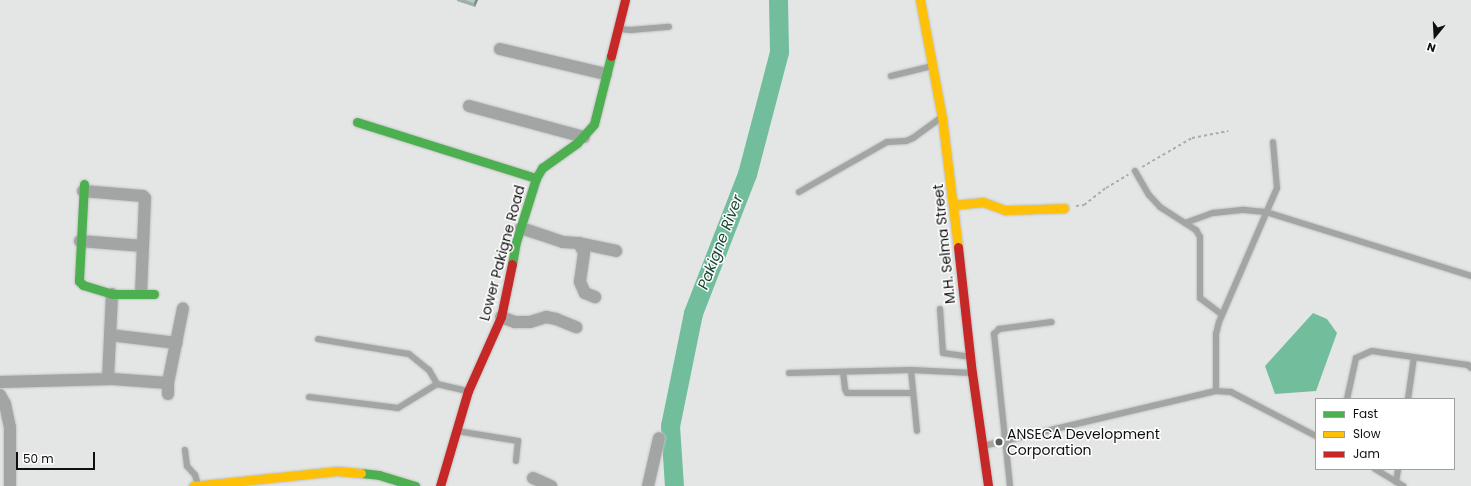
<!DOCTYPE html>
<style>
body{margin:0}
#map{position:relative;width:1471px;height:486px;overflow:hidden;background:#e4e6e5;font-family:Poppins,sans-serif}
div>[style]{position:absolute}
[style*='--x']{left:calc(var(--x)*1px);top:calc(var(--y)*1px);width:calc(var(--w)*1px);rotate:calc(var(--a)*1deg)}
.water>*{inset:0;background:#71bd9c}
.river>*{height:19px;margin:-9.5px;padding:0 9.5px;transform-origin:9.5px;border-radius:9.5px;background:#71bd9c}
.path>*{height:2px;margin-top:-1px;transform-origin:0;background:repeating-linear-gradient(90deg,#ababab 0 3px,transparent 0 6px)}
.roads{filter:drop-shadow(0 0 1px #c2c4c3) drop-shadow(0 0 1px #c2c4c3)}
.lane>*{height:6px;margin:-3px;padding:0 3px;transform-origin:3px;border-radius:3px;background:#a3a5a4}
.street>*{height:12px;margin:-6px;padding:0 6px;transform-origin:6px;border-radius:6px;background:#a3a5a4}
.fast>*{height:9px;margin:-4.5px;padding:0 4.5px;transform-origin:4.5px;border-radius:4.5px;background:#4caf50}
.slow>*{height:9px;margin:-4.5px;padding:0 4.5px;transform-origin:4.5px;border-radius:4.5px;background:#ffc107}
.jam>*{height:9px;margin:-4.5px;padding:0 4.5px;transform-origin:4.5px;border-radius:4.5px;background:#c62828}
.wall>*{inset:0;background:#9dafa7}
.shaded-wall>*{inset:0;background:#808f88}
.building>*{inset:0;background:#b7ccc2}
.dots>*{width:11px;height:11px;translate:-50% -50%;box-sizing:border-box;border:2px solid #fff;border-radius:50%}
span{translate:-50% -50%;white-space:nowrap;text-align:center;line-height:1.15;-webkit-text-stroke:3px #fff;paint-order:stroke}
.street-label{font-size:14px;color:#0e0f0e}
.poi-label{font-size:14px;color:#0e0f0e}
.left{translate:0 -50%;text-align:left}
.water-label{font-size:15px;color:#194632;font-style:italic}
.legend{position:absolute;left:1315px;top:398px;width:140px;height:72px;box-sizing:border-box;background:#fff;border:1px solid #9f9f9f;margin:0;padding:5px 7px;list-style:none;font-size:12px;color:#0e0f0e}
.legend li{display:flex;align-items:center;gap:8px;height:20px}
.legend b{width:20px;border:1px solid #9f9f9f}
.north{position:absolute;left:1415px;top:16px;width:40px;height:40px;-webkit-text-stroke:3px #fff;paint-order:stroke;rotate:198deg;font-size:11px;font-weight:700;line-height:16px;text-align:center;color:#0e0f0e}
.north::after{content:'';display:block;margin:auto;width:14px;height:18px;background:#0e0f0e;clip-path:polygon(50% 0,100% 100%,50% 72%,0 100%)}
.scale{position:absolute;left:16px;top:452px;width:79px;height:18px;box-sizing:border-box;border:2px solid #0e0f0e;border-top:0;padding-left:5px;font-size:12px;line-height:14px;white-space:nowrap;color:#0e0f0e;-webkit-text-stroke:3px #fff;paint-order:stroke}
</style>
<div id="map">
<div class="water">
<i style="clip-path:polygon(1313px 313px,1327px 319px,1337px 333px,1316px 391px,1275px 394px,1265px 366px)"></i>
</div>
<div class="river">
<i style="--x:674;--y:486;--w:60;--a:-93.8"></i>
<i style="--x:670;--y:426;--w:115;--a:-78.5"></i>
<i style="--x:693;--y:313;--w:149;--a:-68.8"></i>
<i style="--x:747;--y:174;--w:126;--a:-75.3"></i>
<i style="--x:779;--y:52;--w:52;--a:-91.1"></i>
</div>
<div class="path">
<i style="--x:1142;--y:167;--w:58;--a:-30.1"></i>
<i style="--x:1192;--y:138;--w:37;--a:-11"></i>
<i style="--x:1076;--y:206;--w:8;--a:-7"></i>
<i style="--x:1084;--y:205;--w:28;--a:-38"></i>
<i style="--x:1106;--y:188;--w:26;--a:-31"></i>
</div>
<div class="roads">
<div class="lane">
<i style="--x:619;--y:29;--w:12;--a:5"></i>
<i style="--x:631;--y:30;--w:38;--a:-5"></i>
<i style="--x:891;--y:76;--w:42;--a:-13.7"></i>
<i style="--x:1135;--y:171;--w:28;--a:60"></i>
<i style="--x:1149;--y:195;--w:16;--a:47"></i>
<i style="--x:1160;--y:207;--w:43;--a:32.6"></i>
<i style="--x:1196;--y:230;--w:8;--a:60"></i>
<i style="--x:1200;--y:237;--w:61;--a:90"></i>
<i style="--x:1200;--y:298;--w:26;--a:37"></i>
<i style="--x:799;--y:192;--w:101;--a:-29.6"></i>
<i style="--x:887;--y:142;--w:19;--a:-3"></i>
<i style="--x:906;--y:141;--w:8;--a:-23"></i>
<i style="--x:913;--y:138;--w:34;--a:-36"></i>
<i style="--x:1185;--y:223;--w:30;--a:-20"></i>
<i style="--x:1213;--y:213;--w:31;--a:-6"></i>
<i style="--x:1244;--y:210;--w:22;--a:5"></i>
<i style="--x:1266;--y:212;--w:215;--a:17.3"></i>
<i style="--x:940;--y:309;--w:44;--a:86.1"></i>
<i style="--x:943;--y:353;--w:27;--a:8"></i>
<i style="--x:318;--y:339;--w:92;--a:9.4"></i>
<i style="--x:409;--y:354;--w:26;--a:39"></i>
<i style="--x:429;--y:370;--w:16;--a:60"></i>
<i style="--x:911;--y:370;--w:61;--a:84.4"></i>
<i style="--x:843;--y:372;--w:17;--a:83"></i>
<i style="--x:845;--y:389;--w:4;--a:63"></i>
<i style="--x:847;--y:393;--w:66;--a:0"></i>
<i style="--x:789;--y:373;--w:122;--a:-1.4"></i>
<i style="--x:911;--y:370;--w:61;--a:2.8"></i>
<i style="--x:1216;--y:391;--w:57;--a:-90"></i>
<i style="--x:1216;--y:334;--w:12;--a:-76"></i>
<i style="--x:1219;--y:322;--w:146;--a:-66.6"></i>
<i style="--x:1277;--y:188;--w:46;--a:-95"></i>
<i style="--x:309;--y:397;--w:90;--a:7"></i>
<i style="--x:398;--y:408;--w:46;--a:-31.6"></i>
<i style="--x:437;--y:384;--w:31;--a:13"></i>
<i style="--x:1347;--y:399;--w:42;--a:-77.6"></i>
<i style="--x:1356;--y:358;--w:17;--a:-24"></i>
<i style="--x:1372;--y:351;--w:97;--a:8.3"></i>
<i style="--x:1468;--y:365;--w:4;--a:45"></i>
<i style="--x:1408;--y:399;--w:42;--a:-81.9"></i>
<i style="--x:457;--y:431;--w:62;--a:9.3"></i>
<i style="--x:518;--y:441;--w:20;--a:96"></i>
<i style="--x:983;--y:446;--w:239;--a:-13.3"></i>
<i style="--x:1216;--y:391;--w:15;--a:4"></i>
<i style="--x:1231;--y:392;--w:96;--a:27.4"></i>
<i style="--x:185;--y:450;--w:16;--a:83"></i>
<i style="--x:187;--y:466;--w:12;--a:48"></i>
<i style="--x:195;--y:475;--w:9;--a:72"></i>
<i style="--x:1375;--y:469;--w:33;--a:31"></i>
<i style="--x:1396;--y:482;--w:13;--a:-81"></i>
<i style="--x:1010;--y:486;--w:153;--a:-96"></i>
<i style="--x:994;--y:334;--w:7;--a:-45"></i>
<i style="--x:999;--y:329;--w:53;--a:-7.5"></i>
</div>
<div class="street">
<i style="--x:500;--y:49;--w:109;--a:13.3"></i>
<i style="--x:469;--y:106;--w:119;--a:15.1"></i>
<i style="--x:83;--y:191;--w:60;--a:4.8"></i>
<i style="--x:143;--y:196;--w:3;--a:45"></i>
<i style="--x:145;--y:198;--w:95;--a:92.4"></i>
<i style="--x:521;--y:228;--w:44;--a:18.4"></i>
<i style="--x:563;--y:242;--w:16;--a:4"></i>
<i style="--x:579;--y:243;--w:38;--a:12"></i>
<i style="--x:80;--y:241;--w:63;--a:4.5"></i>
<i style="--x:579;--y:243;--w:11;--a:63"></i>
<i style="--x:584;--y:253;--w:29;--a:98"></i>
<i style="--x:580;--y:282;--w:12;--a:66"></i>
<i style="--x:585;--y:293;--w:11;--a:22"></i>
<i style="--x:501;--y:317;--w:15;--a:20"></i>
<i style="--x:515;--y:322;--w:15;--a:0"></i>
<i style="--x:530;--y:322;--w:17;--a:-17"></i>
<i style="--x:546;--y:317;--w:10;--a:11"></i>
<i style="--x:556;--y:319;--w:22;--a:22"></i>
<i style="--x:110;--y:335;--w:67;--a:6.8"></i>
<i style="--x:108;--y:379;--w:85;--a:-87.3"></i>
<i style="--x:0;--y:382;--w:112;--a:-1.5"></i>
<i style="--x:112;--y:379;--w:56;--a:4.1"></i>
<i style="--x:168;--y:394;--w:11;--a:-90"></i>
<i style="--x:168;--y:383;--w:76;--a:-78.7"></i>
<i style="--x:0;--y:395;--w:10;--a:61"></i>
<i style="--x:5;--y:404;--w:24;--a:78"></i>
<i style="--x:10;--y:427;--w:59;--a:90"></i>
<i style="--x:533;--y:478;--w:20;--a:24"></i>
<i style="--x:648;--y:486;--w:49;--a:-77.1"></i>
</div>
<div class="fast">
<i style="--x:357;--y:122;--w:188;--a:17.4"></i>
<i style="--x:84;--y:184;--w:97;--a:93"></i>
<i style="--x:79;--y:281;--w:6;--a:45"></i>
<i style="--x:83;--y:285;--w:30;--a:17"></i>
<i style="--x:112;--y:294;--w:42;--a:0"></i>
<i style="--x:512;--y:264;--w:22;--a:-80"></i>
<i style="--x:516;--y:242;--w:67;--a:-72.6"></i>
<i style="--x:536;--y:178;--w:12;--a:-59"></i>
<i style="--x:542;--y:168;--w:43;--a:-35.5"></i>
<i style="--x:577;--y:143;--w:25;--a:-48"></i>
<i style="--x:594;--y:124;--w:70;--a:-76"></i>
<i style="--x:361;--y:473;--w:18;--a:6"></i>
<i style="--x:379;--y:475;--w:38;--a:17"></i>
</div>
<div class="slow">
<i style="--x:920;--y:0;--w:119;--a:79.4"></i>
<i style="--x:942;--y:117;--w:131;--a:83"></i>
<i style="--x:954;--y:205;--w:29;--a:-6"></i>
<i style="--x:983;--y:202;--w:23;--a:20"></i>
<i style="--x:1005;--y:210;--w:59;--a:-1.9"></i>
<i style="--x:193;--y:486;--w:145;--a:-5.9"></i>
<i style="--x:337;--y:471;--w:24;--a:5"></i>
</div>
<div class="jam">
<i style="--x:611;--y:56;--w:58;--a:-76"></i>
<i style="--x:958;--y:247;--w:127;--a:83.7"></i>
<i style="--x:972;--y:373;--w:114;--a:81.9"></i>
<i style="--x:440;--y:486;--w:99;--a:-73.6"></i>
<i style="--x:468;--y:391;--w:81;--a:-66"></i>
<i style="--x:501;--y:317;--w:54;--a:-78.3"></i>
</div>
</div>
<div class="wall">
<i style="clip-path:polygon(457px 0,478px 0,475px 7px,457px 1px)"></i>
</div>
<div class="shaded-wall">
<i style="clip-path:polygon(475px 0,478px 0,475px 7px,474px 3px)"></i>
</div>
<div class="building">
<i style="clip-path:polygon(465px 0,475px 0,474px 3px)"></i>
</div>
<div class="dots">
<i style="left:999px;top:442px;background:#595a59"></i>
</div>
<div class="street-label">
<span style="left:944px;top:244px;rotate:-96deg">M.H. Selma Street</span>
<span style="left:502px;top:253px;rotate:-75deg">Lower Pakigne Road</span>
</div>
<div class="poi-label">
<span class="left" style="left:1007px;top:442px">ANSECA Development<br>Corporation</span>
</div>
<div class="water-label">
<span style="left:720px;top:242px;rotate:-69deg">Pakigne River</span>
</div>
<ul class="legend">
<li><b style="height:5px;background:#4caf50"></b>Fast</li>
<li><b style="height:5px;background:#ffc107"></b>Slow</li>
<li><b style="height:5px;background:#c62828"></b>Jam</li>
</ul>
<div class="north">N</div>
<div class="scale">50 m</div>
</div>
